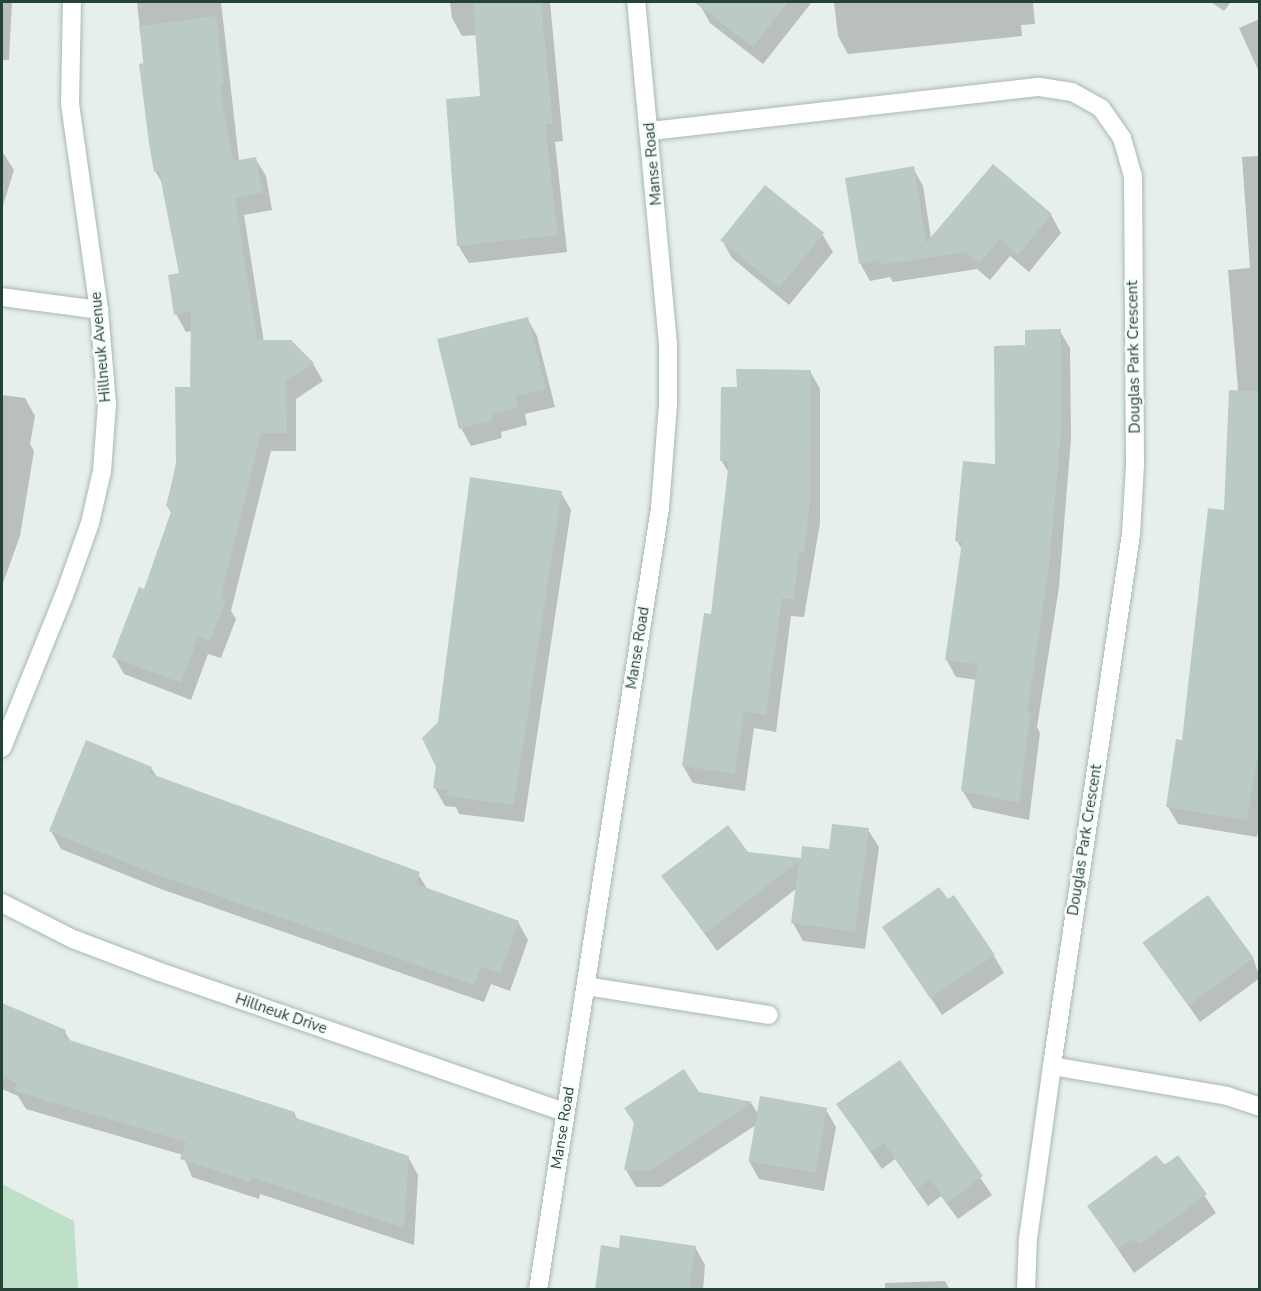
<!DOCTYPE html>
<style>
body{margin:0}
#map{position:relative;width:1261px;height:1291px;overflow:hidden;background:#e6efeb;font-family:"Nunito Sans",sans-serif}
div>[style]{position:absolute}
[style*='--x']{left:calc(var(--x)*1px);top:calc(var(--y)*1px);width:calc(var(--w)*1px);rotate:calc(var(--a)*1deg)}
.green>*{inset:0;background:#bfe0c8}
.shadow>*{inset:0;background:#0003}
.building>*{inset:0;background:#bbcac4;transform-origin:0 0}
.roads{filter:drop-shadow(0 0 2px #a8b8b2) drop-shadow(0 0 2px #a8b8b2)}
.minor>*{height:18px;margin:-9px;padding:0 9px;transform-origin:9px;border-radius:9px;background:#fff}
.tertiary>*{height:18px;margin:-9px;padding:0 9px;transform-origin:9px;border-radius:9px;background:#fff}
span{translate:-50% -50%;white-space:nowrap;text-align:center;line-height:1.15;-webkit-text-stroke:5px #f7fbf9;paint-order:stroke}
.street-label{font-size:15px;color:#24423a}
.frame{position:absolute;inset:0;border:3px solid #24423a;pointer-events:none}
</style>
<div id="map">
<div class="green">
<i style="clip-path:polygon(2px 1184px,74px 1221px,78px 1289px,2px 1289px)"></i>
</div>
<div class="shadow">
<i style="clip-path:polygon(2px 2px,12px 2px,9px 60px,2px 60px)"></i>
<i style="clip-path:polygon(137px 2px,221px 2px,239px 161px,255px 158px,266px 176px,272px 210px,244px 215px,264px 342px,290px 342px,313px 364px,323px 381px,296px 399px,296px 451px,271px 451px,231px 611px,236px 619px,221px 658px,208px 654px,191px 700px,124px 674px,114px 656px,145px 591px,172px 514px,167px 506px,192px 388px,192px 331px,186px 332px,176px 314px,181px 274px,164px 186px,155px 171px)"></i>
<i style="clip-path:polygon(450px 2px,550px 2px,563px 141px,555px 142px,567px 252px,469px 263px,458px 245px,481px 98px,477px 35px,462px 36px,452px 18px)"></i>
<i style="clip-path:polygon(703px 2px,812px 2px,763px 64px,710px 23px,700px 5px)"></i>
<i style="clip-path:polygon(834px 2px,1044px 2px,1033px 3px,1035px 24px,1021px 25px,1022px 36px,848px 54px,838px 36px)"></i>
<i style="clip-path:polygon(1211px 2px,1231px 2px,1224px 11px)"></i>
<i style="clip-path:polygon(1260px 19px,1260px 74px,1239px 28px)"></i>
<i style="clip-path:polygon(2px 151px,14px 170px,2px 209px)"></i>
<i style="clip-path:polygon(1260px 156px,1260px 819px,1257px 837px,1178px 824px,1168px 807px,1184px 741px,1225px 512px,1239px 401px,1228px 270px,1250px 268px,1242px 157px)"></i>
<i style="clip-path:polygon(993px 166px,1051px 215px,1061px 233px,1029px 272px,1010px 256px,990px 280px,977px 269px,893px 282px,890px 277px,870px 281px,860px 263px,913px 168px,923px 186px,931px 238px)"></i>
<i style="clip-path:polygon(822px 234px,833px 252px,789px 305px,732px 258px,722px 240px)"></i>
<i style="clip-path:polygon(527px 318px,537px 336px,555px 407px,525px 414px,527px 425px,501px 432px,502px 438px,471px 446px,461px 428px)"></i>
<i style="clip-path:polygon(1060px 331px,1070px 348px,1071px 438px,1059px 587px,1037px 727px,1040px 733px,1029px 820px,973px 808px,962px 790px,977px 680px,956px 677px,946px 659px,962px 550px,957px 541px,997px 466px,1027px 347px)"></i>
<i style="clip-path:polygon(810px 371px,820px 389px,820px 523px,804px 617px,791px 616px,776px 732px,754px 728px,745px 791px,693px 783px,683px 766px,712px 616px,729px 473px,721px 460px,738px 388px)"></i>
<i style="clip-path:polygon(2px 395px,25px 398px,35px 416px,30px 444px,34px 451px,20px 536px,2px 586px)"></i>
<i style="clip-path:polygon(561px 493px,571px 510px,524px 822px,459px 814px,456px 807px,445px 806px,435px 788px,440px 722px)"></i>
<i style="clip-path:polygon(151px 768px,157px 777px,418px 874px,428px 890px,518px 922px,528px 940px,510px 991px,491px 984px,484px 1002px,161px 889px,61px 849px,51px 831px)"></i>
<i style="clip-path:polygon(868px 830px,879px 847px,865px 949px,803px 941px,793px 923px,797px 888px,717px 951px,663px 876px,747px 853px,802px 860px,830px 851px)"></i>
<i style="clip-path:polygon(884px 928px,994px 956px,1004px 973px,942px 1015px)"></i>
<i style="clip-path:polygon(1145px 943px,1253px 958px,1260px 978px,1200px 1022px)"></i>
<i style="clip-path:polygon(2px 1005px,65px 1032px,71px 1042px,294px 1113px,298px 1120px,408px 1157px,418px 1175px,414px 1245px,260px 1194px,259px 1199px,192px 1177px,183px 1155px,26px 1109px,18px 1096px,2px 1089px)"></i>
<i style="clip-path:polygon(900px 1062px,992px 1195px,958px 1219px,941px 1196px,928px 1206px,895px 1159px,882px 1169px,838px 1105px)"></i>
<i style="clip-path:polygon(698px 1094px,752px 1104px,758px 1114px,826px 1110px,836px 1127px,824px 1191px,759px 1179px,749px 1161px,756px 1125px,661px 1187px,636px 1187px,626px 1170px)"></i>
<i style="clip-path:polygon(1178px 1157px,1216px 1213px,1134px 1273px,1089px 1207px)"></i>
<i style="clip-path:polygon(695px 1247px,705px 1265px,703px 1290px,597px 1290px,620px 1249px)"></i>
<i style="clip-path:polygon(945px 1281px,950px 1290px,885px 1290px,885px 1283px)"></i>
</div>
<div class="building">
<i style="clip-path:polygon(473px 2px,541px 2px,553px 124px,545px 124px,558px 235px,457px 246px,446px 99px,480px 96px)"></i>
<i style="clip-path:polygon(694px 2px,788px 2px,753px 47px)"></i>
<i style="clip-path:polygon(216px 16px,224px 81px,220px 88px,233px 161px,256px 157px,263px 193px,235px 198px,257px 340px,291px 340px,314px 363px,286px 381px,287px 433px,261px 433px,221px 598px,226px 600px,210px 641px,198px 637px,181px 683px,112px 657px,139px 587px,144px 589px,172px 509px,166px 506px,176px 467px,175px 387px,190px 387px,191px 312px,174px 315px,168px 275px,179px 273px,159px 171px,154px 172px,149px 143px,139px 64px,145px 63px,139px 26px)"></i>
<i style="clip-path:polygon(993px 164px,1052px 214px,1018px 255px,1000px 239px,979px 264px,966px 252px,881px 265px,880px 260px,859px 264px,845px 178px,914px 166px,926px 243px)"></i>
<i style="left:765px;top:185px;width:76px;height:71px;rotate:39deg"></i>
<i style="clip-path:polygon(528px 317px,546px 389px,516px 396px,518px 407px,492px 414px,493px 420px,459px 429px,437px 339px)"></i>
<i style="clip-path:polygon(1061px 329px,1062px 420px,1049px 568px,1027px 713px,1031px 713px,1019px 803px,961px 791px,977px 664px,945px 660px,962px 542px,955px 541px,963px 461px,995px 464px,994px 346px,1025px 345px,1025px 330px)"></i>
<i style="clip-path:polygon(736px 369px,811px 370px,810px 504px,804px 553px,799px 553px,794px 600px,782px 598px,766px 715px,744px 711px,735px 774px,682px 766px,704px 613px,711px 614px,729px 461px,720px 461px,721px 387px,737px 387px)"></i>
<i style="clip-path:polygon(1229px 390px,1260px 391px,1260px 743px,1247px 820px,1166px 807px,1176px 739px,1182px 740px,1208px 508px,1224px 510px)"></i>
<i style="clip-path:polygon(470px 477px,562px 491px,514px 805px,447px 796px,448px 790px,433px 788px,436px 767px,422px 738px,438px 722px)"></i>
<i style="clip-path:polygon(86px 740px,152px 767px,149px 773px,420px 872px,416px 884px,519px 921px,500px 974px,481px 967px,474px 985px,149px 872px,49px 831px)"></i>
<i style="clip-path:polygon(832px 824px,869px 828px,855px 932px,791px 923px,799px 861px,705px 934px,661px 876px,728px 825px,748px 852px,801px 858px,802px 846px,829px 849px)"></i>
<i style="clip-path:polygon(939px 887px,948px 899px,954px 895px,995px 955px,930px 998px,882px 927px)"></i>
<i style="left:1208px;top:895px;width:78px;height:81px;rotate:54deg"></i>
<i style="clip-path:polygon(2px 1003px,66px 1030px,63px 1038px,295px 1112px,293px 1117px,409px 1156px,404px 1228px,251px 1177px,249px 1182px,180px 1159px,186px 1142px,14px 1091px,17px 1083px,2px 1076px)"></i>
<i style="clip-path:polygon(900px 1060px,983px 1176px,947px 1203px,930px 1179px,917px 1189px,884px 1143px,871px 1152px,836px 1104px)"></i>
<i style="clip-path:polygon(684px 1069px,699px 1092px,753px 1102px,651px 1170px,624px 1170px,634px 1123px,624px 1108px)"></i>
<i style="left:760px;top:1096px;width:68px;height:66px;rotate:10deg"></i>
<i style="clip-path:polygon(1156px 1155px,1165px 1165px,1178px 1155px,1207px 1194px,1140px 1244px,1133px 1239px,1118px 1249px,1087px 1206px)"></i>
<i style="clip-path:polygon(620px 1235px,696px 1246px,689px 1290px,595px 1290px,601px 1245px,619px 1248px)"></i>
</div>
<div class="roads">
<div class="minor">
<i style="--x:651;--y:131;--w:391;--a:-6.5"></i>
<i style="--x:1040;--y:87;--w:32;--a:9"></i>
<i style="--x:1072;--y:92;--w:33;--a:29"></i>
<i style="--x:1101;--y:108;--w:37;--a:55"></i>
<i style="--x:1122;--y:138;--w:40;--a:74"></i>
<i style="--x:1133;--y:176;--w:289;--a:89.6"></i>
<i style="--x:1135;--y:465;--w:69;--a:93.3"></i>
<i style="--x:1131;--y:534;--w:538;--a:98.45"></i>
<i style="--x:1052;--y:1066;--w:174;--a:97.9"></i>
<i style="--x:1028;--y:1238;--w:52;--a:92.2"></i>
<i style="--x:2;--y:297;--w:98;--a:7.6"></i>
<i style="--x:2;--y:748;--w:167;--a:-67.9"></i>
<i style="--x:65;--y:593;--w:74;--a:-70.3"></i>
<i style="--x:90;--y:523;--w:53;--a:-77"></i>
<i style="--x:102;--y:471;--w:67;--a:-85.7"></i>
<i style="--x:107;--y:404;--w:94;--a:-94.9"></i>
<i style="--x:99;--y:310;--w:208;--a:-98"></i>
<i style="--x:70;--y:104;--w:102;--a:-88.9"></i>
<i style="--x:2;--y:903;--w:80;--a:26.9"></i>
<i style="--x:73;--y:939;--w:93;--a:20.8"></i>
<i style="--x:160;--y:972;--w:429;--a:19.1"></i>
<i style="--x:586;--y:986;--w:185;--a:9"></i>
<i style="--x:1052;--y:1066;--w:178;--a:9.7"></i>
<i style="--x:1227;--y:1096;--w:35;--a:18"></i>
</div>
<div class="tertiary">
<i style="--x:538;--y:1290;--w:791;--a:-81.13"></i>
<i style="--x:660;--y:508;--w:105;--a:-85.6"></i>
<i style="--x:668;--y:403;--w:59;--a:-90"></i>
<i style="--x:668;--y:344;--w:343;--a:-95.3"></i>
</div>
</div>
<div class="street-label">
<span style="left:653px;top:164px;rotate:-95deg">Manse Road</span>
<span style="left:101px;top:347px;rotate:-95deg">Hillneuk Avenue</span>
<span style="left:1134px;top:357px;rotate:-91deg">Douglas Park Crescent</span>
<span style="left:638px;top:648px;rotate:-81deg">Manse Road</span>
<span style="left:1085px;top:840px;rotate:-81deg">Douglas Park Crescent</span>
<span style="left:281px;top:1014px;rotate:19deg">Hillneuk Drive</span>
<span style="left:563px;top:1128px;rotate:-81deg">Manse Road</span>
</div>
<div class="frame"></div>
</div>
